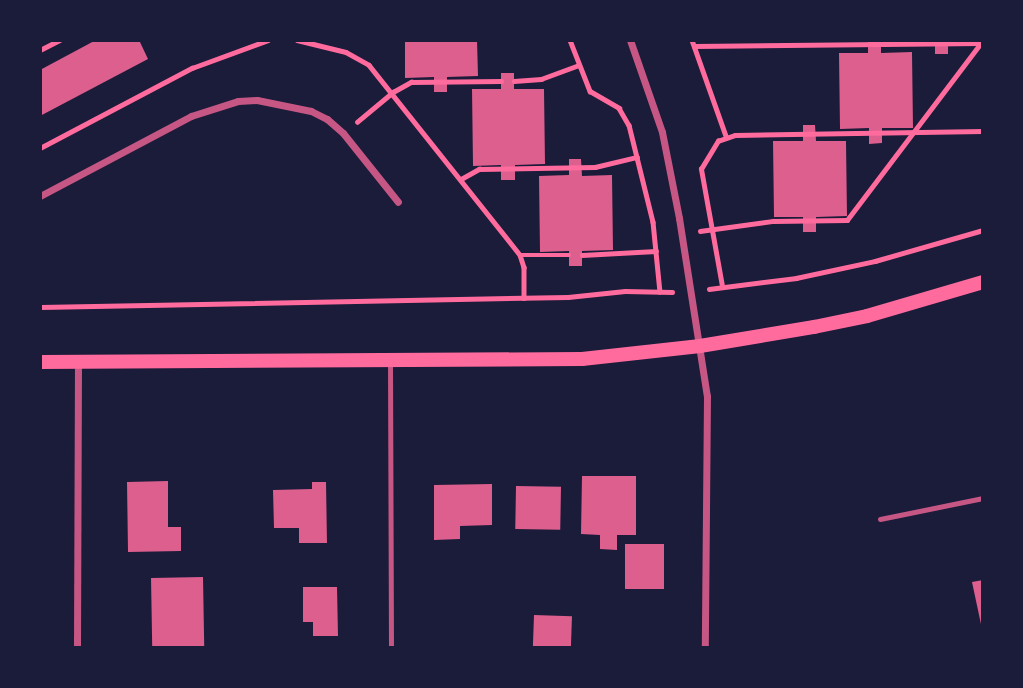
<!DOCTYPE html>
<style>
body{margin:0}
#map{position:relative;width:1023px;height:688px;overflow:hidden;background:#1b1b3a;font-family:"Work Sans",sans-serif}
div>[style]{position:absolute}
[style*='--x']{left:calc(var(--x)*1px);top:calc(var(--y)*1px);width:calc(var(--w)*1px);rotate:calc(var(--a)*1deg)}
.building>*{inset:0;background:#dd5f8e;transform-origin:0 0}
.path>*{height:4.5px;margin:-2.25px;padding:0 2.25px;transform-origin:2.25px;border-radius:2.25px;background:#ff6b9d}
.service>*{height:5px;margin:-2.5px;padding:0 2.5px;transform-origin:2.5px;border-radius:2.5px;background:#c65784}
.minor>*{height:7px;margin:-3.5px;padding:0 3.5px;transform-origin:3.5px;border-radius:3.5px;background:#c65784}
.secondary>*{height:14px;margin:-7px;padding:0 7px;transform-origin:7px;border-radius:7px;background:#ff6b9d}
span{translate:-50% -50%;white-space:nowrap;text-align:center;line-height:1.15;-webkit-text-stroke:5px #1b1b3a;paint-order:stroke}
.frame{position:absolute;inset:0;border:42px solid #1b1b3a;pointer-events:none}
</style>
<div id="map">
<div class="building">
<i style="clip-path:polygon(96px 40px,139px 40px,148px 59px,40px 116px,40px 70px)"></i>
<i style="clip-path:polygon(405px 40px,477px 40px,478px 76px,447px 77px,447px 92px,434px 92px,434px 77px,405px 78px)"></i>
<i style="clip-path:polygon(868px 40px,881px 40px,881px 53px,912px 52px,913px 128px,882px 128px,882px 143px,869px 144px,869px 128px,840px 129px,839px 53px,868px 53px)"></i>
<i style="left:935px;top:40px;width:13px;height:14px"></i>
<i style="clip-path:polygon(501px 73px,514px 73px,514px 89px,544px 89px,545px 164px,515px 165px,515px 180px,501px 180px,501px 165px,473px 166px,472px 89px,501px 89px)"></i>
<i style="clip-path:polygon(803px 125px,815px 125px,816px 141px,846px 141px,847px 216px,816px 217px,816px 232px,803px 232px,803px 217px,774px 217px,773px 141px,803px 141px)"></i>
<i style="clip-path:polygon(569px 159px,581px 159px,582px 176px,612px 175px,613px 250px,582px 251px,582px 266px,569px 266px,569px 251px,540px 252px,539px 176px,569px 175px)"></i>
<i style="clip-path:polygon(582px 476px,636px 476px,636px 535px,617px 535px,617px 550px,600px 549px,600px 535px,581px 534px)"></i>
<i style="clip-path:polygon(168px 481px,168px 527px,181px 527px,181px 551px,128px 552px,127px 482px)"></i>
<i style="clip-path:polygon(312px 482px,326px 482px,327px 543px,299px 543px,299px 528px,274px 528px,273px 490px,312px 489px)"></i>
<i style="clip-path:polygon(492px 484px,492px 525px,460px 526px,460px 539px,434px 540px,434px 485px)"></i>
<i style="left:516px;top:486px;width:45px;height:43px;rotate:1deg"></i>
<i style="left:625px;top:544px;width:39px;height:45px"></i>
<i style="left:203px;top:577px;width:71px;height:52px;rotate:89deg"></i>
<i style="clip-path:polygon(983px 580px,983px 629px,982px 629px,972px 582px)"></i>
<i style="clip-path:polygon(303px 587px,337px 587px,338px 636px,313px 636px,313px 622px,303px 622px)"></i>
<i style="left:534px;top:615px;width:38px;height:33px;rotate:2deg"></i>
</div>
<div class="path">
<i style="--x:297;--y:40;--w:50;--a:13.8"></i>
<i style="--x:346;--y:52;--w:26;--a:29"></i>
<i style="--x:369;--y:65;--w:243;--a:51.5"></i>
<i style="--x:520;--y:255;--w:13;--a:72"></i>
<i style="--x:524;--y:267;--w:31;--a:90"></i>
<i style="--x:570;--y:40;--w:55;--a:68.6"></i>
<i style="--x:590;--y:91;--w:34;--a:30"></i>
<i style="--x:619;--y:108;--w:20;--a:60"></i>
<i style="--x:629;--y:125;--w:100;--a:76.1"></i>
<i style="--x:653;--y:222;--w:70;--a:84.3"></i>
<i style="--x:692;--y:40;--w:102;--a:70.5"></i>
<i style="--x:694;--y:46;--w:286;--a:-0.6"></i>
<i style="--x:40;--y:50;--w:22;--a:-27"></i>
<i style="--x:514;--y:81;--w:27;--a:-4"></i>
<i style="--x:541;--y:79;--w:40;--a:-20.2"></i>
<i style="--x:357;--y:122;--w:47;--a:-39.8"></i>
<i style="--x:393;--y:92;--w:21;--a:-29"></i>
<i style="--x:411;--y:82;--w:90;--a:-0.6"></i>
<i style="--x:40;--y:148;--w:172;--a:-27.8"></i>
<i style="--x:192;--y:68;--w:81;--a:-20.2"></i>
<i style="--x:461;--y:179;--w:21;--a:-29"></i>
<i style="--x:479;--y:169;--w:116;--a:-1"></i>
<i style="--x:595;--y:167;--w:43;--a:-13.4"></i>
<i style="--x:700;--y:231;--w:74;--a:-7.8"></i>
<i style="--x:773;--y:221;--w:74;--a:-0.8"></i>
<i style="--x:847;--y:220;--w:226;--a:-52.9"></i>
<i style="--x:520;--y:255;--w:49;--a:0"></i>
<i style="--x:582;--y:255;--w:74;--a:-3.1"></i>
<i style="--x:722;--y:286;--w:119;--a:-100.2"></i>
<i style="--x:701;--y:169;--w:33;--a:-59"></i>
<i style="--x:718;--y:141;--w:18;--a:-19"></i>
<i style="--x:735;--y:135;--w:248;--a:-0.9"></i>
<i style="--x:709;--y:289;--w:88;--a:-7.2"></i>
<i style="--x:796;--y:278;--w:81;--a:-12.1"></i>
<i style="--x:875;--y:261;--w:112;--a:-16"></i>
<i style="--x:40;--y:307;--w:528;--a:-1.09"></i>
<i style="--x:568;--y:297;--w:57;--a:-6"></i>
<i style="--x:625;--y:291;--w:47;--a:1.2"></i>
</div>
<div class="service">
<i style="--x:390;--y:361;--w:287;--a:89.8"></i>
<i style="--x:880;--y:519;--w:105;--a:-11.5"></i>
</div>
<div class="minor">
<i style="--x:630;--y:40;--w:97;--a:70.8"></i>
<i style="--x:662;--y:132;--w:88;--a:78.8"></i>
<i style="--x:679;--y:218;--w:180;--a:81.1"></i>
<i style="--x:707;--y:396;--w:252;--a:90.5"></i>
<i style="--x:40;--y:196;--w:171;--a:-27.9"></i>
<i style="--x:191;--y:116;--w:49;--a:-17.7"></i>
<i style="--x:238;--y:101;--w:19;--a:-3"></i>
<i style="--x:257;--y:100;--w:55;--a:11.5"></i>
<i style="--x:311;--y:111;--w:18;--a:27"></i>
<i style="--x:327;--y:119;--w:21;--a:41"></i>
<i style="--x:343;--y:133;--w:88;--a:51.4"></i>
<i style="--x:77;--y:648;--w:287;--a:-89.8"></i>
</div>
<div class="secondary">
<i style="--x:40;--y:362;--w:542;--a:-0.32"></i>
<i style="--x:582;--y:359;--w:119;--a:-6.3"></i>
<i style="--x:700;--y:346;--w:116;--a:-9.5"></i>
<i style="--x:814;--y:327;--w:54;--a:-11.7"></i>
<i style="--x:867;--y:316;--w:121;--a:-16.3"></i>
</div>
<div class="frame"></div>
</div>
